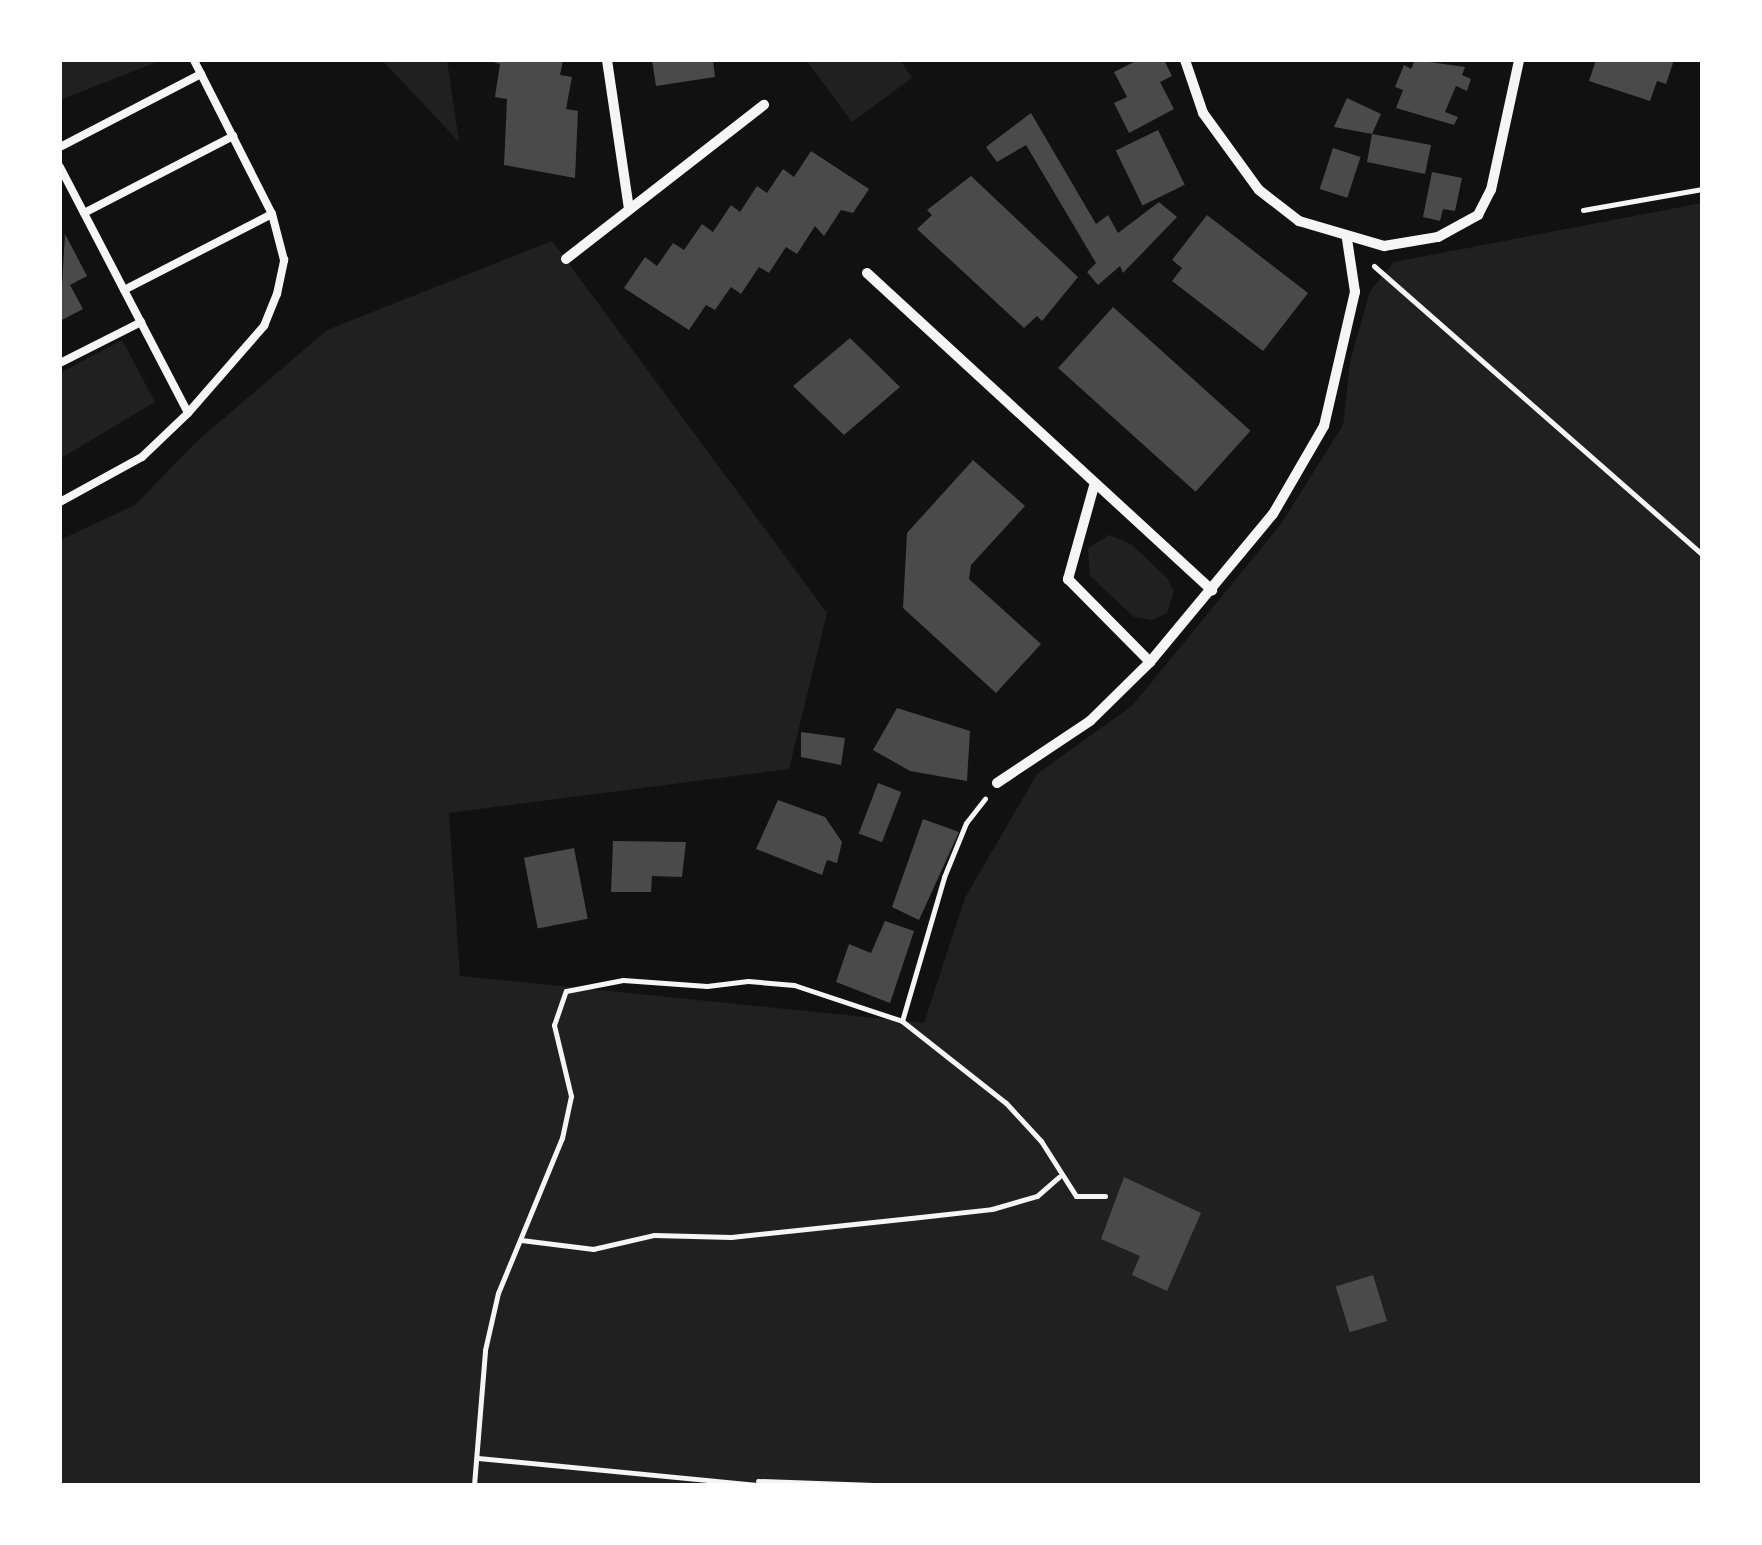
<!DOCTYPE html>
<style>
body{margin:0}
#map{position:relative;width:1762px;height:1545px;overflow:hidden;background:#111;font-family:"Golos Text",sans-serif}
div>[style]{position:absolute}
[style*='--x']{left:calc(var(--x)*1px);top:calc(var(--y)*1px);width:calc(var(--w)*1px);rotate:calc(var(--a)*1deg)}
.green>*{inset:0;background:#202020}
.building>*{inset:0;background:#4a4a4a;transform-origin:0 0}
.path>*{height:5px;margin:-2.5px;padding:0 2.5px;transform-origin:2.5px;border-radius:2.5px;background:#f5f5f5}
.service>*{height:8px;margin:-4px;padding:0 4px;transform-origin:4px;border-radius:4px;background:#f5f5f5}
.minor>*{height:10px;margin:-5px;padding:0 5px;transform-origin:5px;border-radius:5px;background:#f5f5f5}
span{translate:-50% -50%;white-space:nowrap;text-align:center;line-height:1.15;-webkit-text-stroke:9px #fff;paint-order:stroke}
.frame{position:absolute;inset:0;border:62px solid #fff;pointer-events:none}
</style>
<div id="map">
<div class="green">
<i style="clip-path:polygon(60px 60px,162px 60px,60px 100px)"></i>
<i style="clip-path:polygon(382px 60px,447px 60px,459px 142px)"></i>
<i style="clip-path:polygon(900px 60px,912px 78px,852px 122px,807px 61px)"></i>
<i style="clip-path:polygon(1702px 203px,1702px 1485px,60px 1485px,60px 540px,135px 505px,195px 443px,327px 330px,552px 241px,827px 613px,789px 769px,449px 813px,460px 976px,924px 1023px,965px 898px,1037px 774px,1132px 706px,1281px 524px,1343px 425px,1350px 362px,1370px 291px,1394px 262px)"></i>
<i style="clip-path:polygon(122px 340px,155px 402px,60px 459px,60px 373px)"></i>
<i style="clip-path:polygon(1109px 535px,1131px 544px,1167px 578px,1174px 591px,1167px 613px,1152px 620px,1134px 617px,1090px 576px,1088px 548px)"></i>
</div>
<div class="building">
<i style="clip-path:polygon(486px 60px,563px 60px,560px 75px,572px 77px,566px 109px,578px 111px,575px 178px,504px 165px,507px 99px,495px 97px,500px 64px)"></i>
<i style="clip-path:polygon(652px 60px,713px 60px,715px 77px,656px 86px)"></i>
<i style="clip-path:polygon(1138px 60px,1164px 60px,1172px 76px,1160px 82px,1174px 109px,1129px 133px,1114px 103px,1127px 97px,1114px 72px)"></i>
<i style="clip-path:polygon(1415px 60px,1465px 67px,1462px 75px,1471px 79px,1467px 91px,1456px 86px,1445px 112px,1458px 117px,1454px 125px,1396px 108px,1403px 90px,1395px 87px,1404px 65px,1411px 69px)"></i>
<i style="clip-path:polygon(1596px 60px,1674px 60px,1666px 84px,1657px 81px,1650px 101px,1589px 81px)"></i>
<i style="clip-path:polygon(1347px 98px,1381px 114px,1372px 134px,1431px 145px,1425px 174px,1367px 162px,1372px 134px,1334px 127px)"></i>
<i style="clip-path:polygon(1031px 113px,1096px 224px,1108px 215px,1118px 233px,1159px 202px,1177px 217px,1123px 273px,1120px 266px,1098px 285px,1087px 272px,1096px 263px,1026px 145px,997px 162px,986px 147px)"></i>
<i style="left:1158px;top:130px;width:61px;height:47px;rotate:64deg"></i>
<i style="left:1333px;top:148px;width:29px;height:43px;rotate:18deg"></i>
<i style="clip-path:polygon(811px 151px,869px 189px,853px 213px,841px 210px,824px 236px,815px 226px,797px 254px,786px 247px,769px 273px,759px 267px,741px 294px,731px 287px,715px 310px,706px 305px,689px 330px,624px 288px,645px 257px,657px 266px,673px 243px,684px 250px,702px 224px,713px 232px,731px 205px,740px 212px,757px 186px,767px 193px,783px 169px,794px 177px)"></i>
<i style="clip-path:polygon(1432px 172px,1462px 178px,1455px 211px,1443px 209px,1440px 221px,1423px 217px)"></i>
<i style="clip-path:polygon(971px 176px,1078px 277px,1042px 321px,1037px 316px,1024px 328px,917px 229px,932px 215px,927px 210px)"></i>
<i style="clip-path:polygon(1207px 215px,1308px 293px,1263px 351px,1172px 281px,1182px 268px,1172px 260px)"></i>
<i style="clip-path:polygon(65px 234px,87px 276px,70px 285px,83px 309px,60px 321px)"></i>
<i style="left:1113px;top:307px;width:185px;height:82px;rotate:42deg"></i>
<i style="clip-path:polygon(850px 338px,900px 387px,844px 435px,793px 386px)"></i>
<i style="clip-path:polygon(973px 460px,1025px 506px,971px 565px,969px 579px,1041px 644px,996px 693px,903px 608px,907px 533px)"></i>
<i style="clip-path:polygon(897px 708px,970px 731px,967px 781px,910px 771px,873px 750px)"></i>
<i style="clip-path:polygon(801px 732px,845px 738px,841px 765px,801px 757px)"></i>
<i style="left:878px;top:783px;width:25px;height:54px;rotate:21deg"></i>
<i style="clip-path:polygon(778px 800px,825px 817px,842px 842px,837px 863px,827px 860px,822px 875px,756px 849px)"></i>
<i style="clip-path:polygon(923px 819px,959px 832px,919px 920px,892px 907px)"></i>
<i style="clip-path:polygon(613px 841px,686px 842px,682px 877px,652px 876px,651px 892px,611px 892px)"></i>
<i style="left:574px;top:848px;width:72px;height:51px;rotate:79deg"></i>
<i style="clip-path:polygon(885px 921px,914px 931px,890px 1003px,836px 982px,849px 944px,871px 953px)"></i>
<i style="clip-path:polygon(1124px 1177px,1201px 1213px,1167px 1291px,1132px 1275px,1140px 1256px,1101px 1239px)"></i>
<i style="left:1373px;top:1275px;width:48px;height:39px;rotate:73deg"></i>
</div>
<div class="path">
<i style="--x:1583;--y:210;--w:121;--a:-10"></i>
<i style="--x:1374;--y:266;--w:436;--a:41.3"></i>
<i style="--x:902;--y:1021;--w:132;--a:38.3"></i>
<i style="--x:1006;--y:1103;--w:52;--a:47.4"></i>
<i style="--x:1041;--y:1141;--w:65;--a:57.5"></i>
<i style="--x:1076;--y:1196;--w:29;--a:0"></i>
<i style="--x:521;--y:1240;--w:73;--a:7.1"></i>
<i style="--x:593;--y:1249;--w:63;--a:-12.9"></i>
<i style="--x:654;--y:1235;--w:77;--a:1.5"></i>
<i style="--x:731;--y:1237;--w:181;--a:-6"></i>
<i style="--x:911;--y:1218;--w:81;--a:-6.3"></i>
<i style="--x:992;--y:1209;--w:47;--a:-16.1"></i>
<i style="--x:1037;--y:1196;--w:29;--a:-41"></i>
<i style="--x:478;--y:1458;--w:283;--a:5.5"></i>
<i style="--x:758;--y:1481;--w:116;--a:2"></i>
<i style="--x:474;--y:1485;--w:135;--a:-85.3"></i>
<i style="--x:485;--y:1350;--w:58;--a:-77.2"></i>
<i style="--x:498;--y:1293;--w:168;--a:-67.6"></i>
<i style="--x:562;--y:1138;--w:43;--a:-77.9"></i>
<i style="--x:571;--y:1096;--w:73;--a:-103.5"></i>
<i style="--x:554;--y:1025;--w:36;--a:-71"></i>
<i style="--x:566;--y:991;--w:58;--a:-10.9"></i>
<i style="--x:623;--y:980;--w:84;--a:4.1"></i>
<i style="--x:707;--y:986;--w:41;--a:-7"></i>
<i style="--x:748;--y:981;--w:46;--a:5"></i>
<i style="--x:794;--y:985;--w:114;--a:18.4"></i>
<i style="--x:902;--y:1021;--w:150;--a:-73.7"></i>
<i style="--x:944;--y:877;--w:58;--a:-67.8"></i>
<i style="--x:966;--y:823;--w:31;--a:-52"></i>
</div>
<div class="service">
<i style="--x:60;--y:147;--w:159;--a:-27.4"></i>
<i style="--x:60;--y:167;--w:277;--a:62.5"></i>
<i style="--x:84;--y:213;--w:168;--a:-27.3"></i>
<i style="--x:124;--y:290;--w:166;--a:-27.2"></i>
<i style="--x:60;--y:363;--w:91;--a:-26.8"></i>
<i style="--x:60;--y:502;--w:94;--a:-28.8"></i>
<i style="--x:142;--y:457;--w:64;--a:-43.7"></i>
<i style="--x:188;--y:413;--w:116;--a:-48.9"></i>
<i style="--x:264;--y:326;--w:35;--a:-68"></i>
<i style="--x:277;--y:294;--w:35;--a:-78"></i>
<i style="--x:284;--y:260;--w:48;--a:-104.6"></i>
<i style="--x:272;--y:214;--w:173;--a:-116.9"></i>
</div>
<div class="minor">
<i style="--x:607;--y:60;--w:151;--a:81.6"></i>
<i style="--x:1185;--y:60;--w:56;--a:71.2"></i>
<i style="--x:1203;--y:113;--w:95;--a:54"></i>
<i style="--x:1259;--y:190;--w:51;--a:37.8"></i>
<i style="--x:1299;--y:221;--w:89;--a:16.4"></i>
<i style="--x:1384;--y:246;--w:55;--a:-9.5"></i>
<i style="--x:1438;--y:237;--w:46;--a:-28.8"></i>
<i style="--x:1478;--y:215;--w:28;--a:-63"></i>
<i style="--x:1491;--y:190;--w:133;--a:-77.8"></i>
<i style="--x:566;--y:259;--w:251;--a:-37.9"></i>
<i style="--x:867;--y:273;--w:469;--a:42.6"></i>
<i style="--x:1094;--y:486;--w:97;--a:105.6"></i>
<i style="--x:1068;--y:579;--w:117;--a:45.3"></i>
<i style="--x:997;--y:783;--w:112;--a:-33.7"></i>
<i style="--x:1090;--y:721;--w:84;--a:-44.5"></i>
<i style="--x:1150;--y:662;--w:192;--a:-50.3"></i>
<i style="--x:1273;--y:514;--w:102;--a:-59.9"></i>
<i style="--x:1324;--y:426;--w:138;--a:-77"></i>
<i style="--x:1355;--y:292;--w:54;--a:-98.6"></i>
</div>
<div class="frame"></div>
</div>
